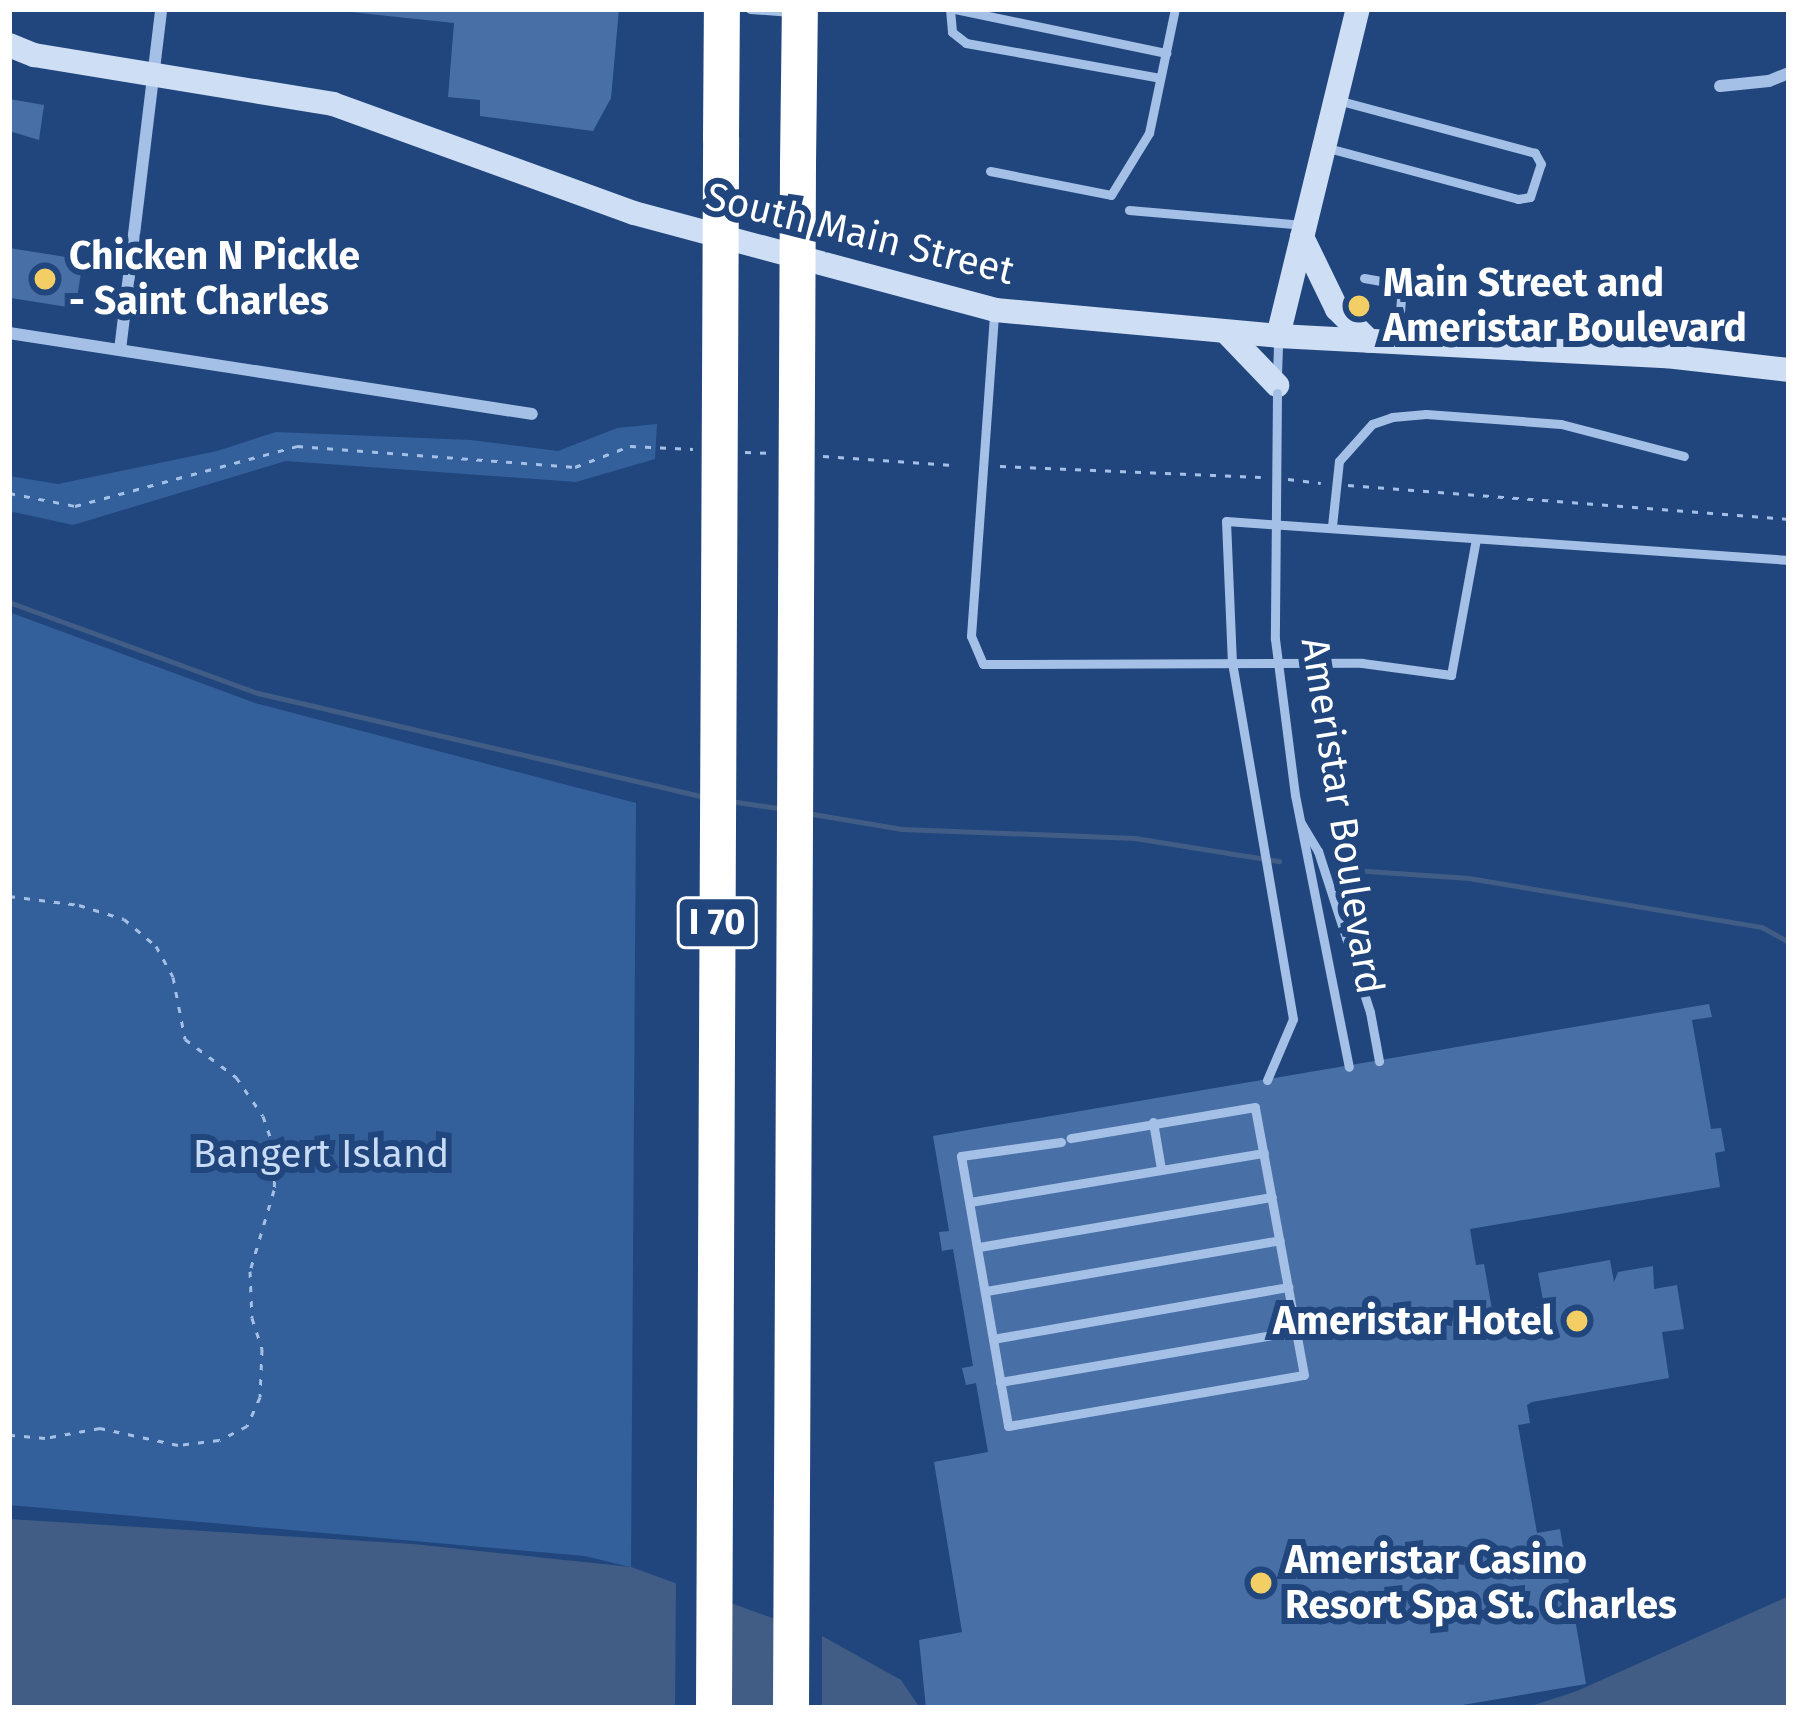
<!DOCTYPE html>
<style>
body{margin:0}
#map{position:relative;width:1798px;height:1717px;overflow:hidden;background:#21467d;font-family:"Fira Sans",sans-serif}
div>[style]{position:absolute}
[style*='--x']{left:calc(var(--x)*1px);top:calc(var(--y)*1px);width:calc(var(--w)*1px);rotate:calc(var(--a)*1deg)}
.green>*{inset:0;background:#335f9b}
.water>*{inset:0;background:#415d85}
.pier>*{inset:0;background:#21467d}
.stream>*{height:4.5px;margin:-2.25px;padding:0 2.25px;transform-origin:2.25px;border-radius:2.25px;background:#415d85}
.building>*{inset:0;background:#4970a6;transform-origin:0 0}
.path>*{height:3px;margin-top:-1.5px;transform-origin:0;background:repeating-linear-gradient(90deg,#a4c0e6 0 6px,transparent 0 15px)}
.lane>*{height:9px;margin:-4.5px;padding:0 4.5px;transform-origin:4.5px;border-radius:4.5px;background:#a4c0e6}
.street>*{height:12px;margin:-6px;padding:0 6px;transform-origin:6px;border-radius:6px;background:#a4c0e6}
.secondary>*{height:24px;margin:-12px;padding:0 12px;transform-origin:12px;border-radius:12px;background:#cedef5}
.highway>*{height:36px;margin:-18px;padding:0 18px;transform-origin:18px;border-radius:18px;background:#fff}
.lane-bridge>*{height:9px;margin:-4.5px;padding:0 4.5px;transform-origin:4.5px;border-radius:4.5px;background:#a4c0e6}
.highway-bridge>*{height:36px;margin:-18px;padding:0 18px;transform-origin:18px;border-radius:18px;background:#fff}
.dots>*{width:33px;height:33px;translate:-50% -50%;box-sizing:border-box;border:6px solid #21467d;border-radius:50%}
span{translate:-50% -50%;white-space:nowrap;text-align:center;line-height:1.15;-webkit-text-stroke:12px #21467d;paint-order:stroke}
.shield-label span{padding:3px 9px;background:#21467d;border:3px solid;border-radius:9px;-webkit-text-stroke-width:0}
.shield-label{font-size:36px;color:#fff;font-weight:700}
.street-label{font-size:39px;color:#fff}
.poi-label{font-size:39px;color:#fff;font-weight:700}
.left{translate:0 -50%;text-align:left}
.right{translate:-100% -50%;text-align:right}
.park-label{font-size:39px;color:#c7dbf5}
.frame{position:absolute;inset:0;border:12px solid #fff;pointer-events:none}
</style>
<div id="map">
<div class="green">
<i style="clip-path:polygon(657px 424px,655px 459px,576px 482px,286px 461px,73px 525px,9px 511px,9px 476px,58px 484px,217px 451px,276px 432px,471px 440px,558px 451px,617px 428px)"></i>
<i style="clip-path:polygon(9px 612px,255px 703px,636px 803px,631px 1567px,584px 1556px,9px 1505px)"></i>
</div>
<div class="water">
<i style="clip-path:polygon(9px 1519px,413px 1544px,631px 1567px,822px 1636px,901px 1680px,920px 1708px,9px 1708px)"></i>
<i style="clip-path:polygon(1789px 1596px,1789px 1708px,1525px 1708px,1577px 1691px)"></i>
</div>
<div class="pier">
<i style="clip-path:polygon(676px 1577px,732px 1597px,732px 1708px,675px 1708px)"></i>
<i style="clip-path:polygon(775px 1613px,822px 1630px,822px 1708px,775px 1708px)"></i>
</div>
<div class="stream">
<i style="--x:9;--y:602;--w:265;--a:20.1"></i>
<i style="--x:258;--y:693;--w:455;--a:13.1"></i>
<i style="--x:730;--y:801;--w:49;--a:8.3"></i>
<i style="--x:807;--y:813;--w:96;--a:9.6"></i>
<i style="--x:902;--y:829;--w:233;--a:2.2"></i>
<i style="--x:1135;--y:838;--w:146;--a:9.1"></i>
<i style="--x:1338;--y:869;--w:131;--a:3.9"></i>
<i style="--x:1469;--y:878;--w:297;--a:9.5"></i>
<i style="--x:1762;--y:927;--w:31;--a:29"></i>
</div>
<div class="building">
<i style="clip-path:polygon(323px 9px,619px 9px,611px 98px,593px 131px,480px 116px,480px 100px,448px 97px,454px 23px)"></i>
<i style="clip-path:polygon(9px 99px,44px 105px,39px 140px,9px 131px)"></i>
<i style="left:9px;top:248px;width:75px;height:49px;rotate:9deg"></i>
<i style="clip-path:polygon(1709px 1004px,1712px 1017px,1692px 1020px,1711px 1129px,1721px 1128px,1725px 1151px,1715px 1153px,1720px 1187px,1470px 1229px,1476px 1265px,1484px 1264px,1493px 1315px,1544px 1306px,1538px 1273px,1610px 1260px,1614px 1282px,1618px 1272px,1653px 1266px,1654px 1289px,1677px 1285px,1684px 1329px,1662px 1332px,1669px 1378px,1532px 1402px,1527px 1405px,1530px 1423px,1518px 1425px,1537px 1533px,1560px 1529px,1586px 1684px,1445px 1708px,926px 1708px,919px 1640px,962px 1632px,934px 1462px,988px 1452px,976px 1383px,966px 1385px,962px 1368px,973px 1366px,953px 1249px,942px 1251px,939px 1232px,949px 1231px,933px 1136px)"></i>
</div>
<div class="path">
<i style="--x:745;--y:452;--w:26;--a:2"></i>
<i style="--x:823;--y:456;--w:130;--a:4"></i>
<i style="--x:1000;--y:466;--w:261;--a:2.4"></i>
<i style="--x:1288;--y:479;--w:33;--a:7"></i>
<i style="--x:1348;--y:485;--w:442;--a:4.4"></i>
<i style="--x:9;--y:493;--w:67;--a:11.1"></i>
<i style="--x:75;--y:506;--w:230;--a:-15.1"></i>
<i style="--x:297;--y:446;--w:279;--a:4.3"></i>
<i style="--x:575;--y:467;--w:59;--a:-20.9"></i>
<i style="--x:630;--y:446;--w:63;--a:2.7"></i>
<i style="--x:9;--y:896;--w:71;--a:7.3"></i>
<i style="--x:79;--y:905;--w:47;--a:17.3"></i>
<i style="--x:124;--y:919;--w:42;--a:40.2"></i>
<i style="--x:156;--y:946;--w:35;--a:61"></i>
<i style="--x:173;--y:977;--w:63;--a:79"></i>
<i style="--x:185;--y:1039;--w:64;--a:36.7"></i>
<i style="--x:236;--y:1077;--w:47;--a:55.3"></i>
<i style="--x:263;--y:1116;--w:37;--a:71"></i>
<i style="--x:275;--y:1151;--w:39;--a:91"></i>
<i style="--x:274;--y:1190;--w:84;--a:106.5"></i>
<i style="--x:250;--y:1271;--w:47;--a:87.6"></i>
<i style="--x:252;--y:1318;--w:33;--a:72"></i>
<i style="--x:262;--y:1349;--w:48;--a:92.4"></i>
<i style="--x:260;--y:1397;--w:32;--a:114"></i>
<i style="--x:247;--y:1426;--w:31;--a:153"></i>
<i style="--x:219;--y:1440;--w:41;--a:173"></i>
<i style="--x:178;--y:1445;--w:80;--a:-167.7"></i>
<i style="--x:100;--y:1428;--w:56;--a:169.7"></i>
<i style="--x:45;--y:1438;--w:36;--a:-175"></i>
</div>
<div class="lane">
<i style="--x:750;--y:9;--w:42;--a:4.1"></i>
<i style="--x:950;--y:9;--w:23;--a:85"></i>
<i style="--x:952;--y:32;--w:18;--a:38"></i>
<i style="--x:966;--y:43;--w:197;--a:10.2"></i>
<i style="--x:955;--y:9;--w:216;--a:11.8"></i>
<i style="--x:1328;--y:148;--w:197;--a:15"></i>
<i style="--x:1518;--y:199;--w:12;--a:-9"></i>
<i style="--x:1530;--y:197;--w:35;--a:-72"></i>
<i style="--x:1541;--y:164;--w:13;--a:-119"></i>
<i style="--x:1535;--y:153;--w:201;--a:-165"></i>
<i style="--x:990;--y:171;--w:123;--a:11.2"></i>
<i style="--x:1111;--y:195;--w:73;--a:-58.5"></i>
<i style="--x:1149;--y:133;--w:127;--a:-78.2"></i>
<i style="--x:1129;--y:210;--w:177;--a:4.9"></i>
<i style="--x:1364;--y:278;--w:86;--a:10"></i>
<i style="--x:994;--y:315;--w:322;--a:94.1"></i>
<i style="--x:971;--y:636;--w:30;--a:67"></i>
<i style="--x:983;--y:664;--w:379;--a:-0.2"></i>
<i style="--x:1362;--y:663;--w:90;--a:7.7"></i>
<i style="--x:1451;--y:675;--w:138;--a:-79.6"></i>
<i style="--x:1398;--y:339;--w:54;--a:-85.8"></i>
<i style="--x:1277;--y:375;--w:37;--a:-88"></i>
<i style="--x:1332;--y:526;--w:65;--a:-83.9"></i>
<i style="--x:1339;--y:461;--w:50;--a:-48.3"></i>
<i style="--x:1372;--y:424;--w:21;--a:-19"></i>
<i style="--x:1392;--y:417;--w:34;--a:-5"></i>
<i style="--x:1426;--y:414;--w:135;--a:4.2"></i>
<i style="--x:1561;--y:424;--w:127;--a:14.6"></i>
<i style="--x:1301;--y:823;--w:33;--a:59"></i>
<i style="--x:1318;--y:851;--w:169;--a:72.1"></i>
<i style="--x:1370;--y:1012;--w:50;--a:79.6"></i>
<i style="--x:1267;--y:1080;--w:66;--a:-66.9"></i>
<i style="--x:1293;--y:1019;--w:360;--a:-99.7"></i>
<i style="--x:1232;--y:664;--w:143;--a:-92.4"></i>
<i style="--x:1226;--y:521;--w:564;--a:3.96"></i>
<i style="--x:1153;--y:1122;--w:48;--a:80.3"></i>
<i style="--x:1061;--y:1142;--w:101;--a:172"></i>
<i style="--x:961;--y:1156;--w:274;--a:80.1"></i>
<i style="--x:1008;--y:1426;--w:300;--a:-9.8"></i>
<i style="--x:1304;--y:1375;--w:272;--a:-100.4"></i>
<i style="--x:1255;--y:1107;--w:187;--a:170.4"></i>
<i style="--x:970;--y:1202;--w:298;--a:-9.5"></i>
<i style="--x:979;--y:1247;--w:297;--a:-9.7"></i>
<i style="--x:986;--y:1291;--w:298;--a:-9.8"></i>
<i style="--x:993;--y:1339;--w:300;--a:-10"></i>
<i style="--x:1000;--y:1382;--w:300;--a:-9.8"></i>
</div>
<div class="street">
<i style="--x:1720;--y:86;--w:49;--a:-5.8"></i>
<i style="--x:1769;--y:81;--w:22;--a:-22"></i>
<i style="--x:9;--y:333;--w:529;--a:8.8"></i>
<i style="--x:120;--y:350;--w:343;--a:-83.1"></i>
</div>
<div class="secondary">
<i style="--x:9;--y:45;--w:27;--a:22"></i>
<i style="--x:34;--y:55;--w:303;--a:9.3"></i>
<i style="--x:333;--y:104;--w:320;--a:19.9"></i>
<i style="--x:634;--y:213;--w:374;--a:15"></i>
<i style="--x:995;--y:310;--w:284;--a:5.2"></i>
<i style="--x:1278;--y:336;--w:389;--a:3"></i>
<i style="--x:1666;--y:356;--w:124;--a:6.5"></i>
<i style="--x:1302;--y:237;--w:80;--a:64.1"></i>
<i style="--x:1337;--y:309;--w:45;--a:45"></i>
<i style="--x:1226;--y:332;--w:74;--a:46.1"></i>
<i style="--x:1278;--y:336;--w:337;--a:-76.3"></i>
</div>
<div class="highway">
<i style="--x:721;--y:138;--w:129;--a:-89.6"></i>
<i style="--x:798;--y:164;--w:155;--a:-89.3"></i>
</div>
<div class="lane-bridge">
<i style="--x:1277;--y:393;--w:246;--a:90.5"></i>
<i style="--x:1275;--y:639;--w:157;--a:82.7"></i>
<i style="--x:1295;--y:795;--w:277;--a:78.8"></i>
</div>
<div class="highway-bridge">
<i style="--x:714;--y:1708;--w:1570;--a:-89.74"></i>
<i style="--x:791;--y:1708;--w:1544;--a:-89.74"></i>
</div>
<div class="dots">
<i style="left:45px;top:279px;background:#f3ce65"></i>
<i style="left:1359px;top:306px;background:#f3ce65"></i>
<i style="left:1577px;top:1321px;background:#f3ce65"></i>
<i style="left:1261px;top:1583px;background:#f3ce65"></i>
</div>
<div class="shield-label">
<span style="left:717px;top:923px">I 70</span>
</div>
<div class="street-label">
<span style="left:860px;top:234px;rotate:14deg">South Main Street</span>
<span style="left:1342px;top:816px;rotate:81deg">Ameristar Boulevard</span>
</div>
<div class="poi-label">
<span class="left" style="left:69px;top:279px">Chicken N Pickle<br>- Saint Charles</span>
<span class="left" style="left:1383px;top:306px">Main Street and<br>Ameristar Boulevard</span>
<span class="right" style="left:1553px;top:1321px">Ameristar Hotel</span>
<span class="left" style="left:1285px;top:1583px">Ameristar Casino<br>Resort Spa St. Charles</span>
</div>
<div class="park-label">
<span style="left:321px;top:1154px">Bangert Island</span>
</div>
<div class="frame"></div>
</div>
